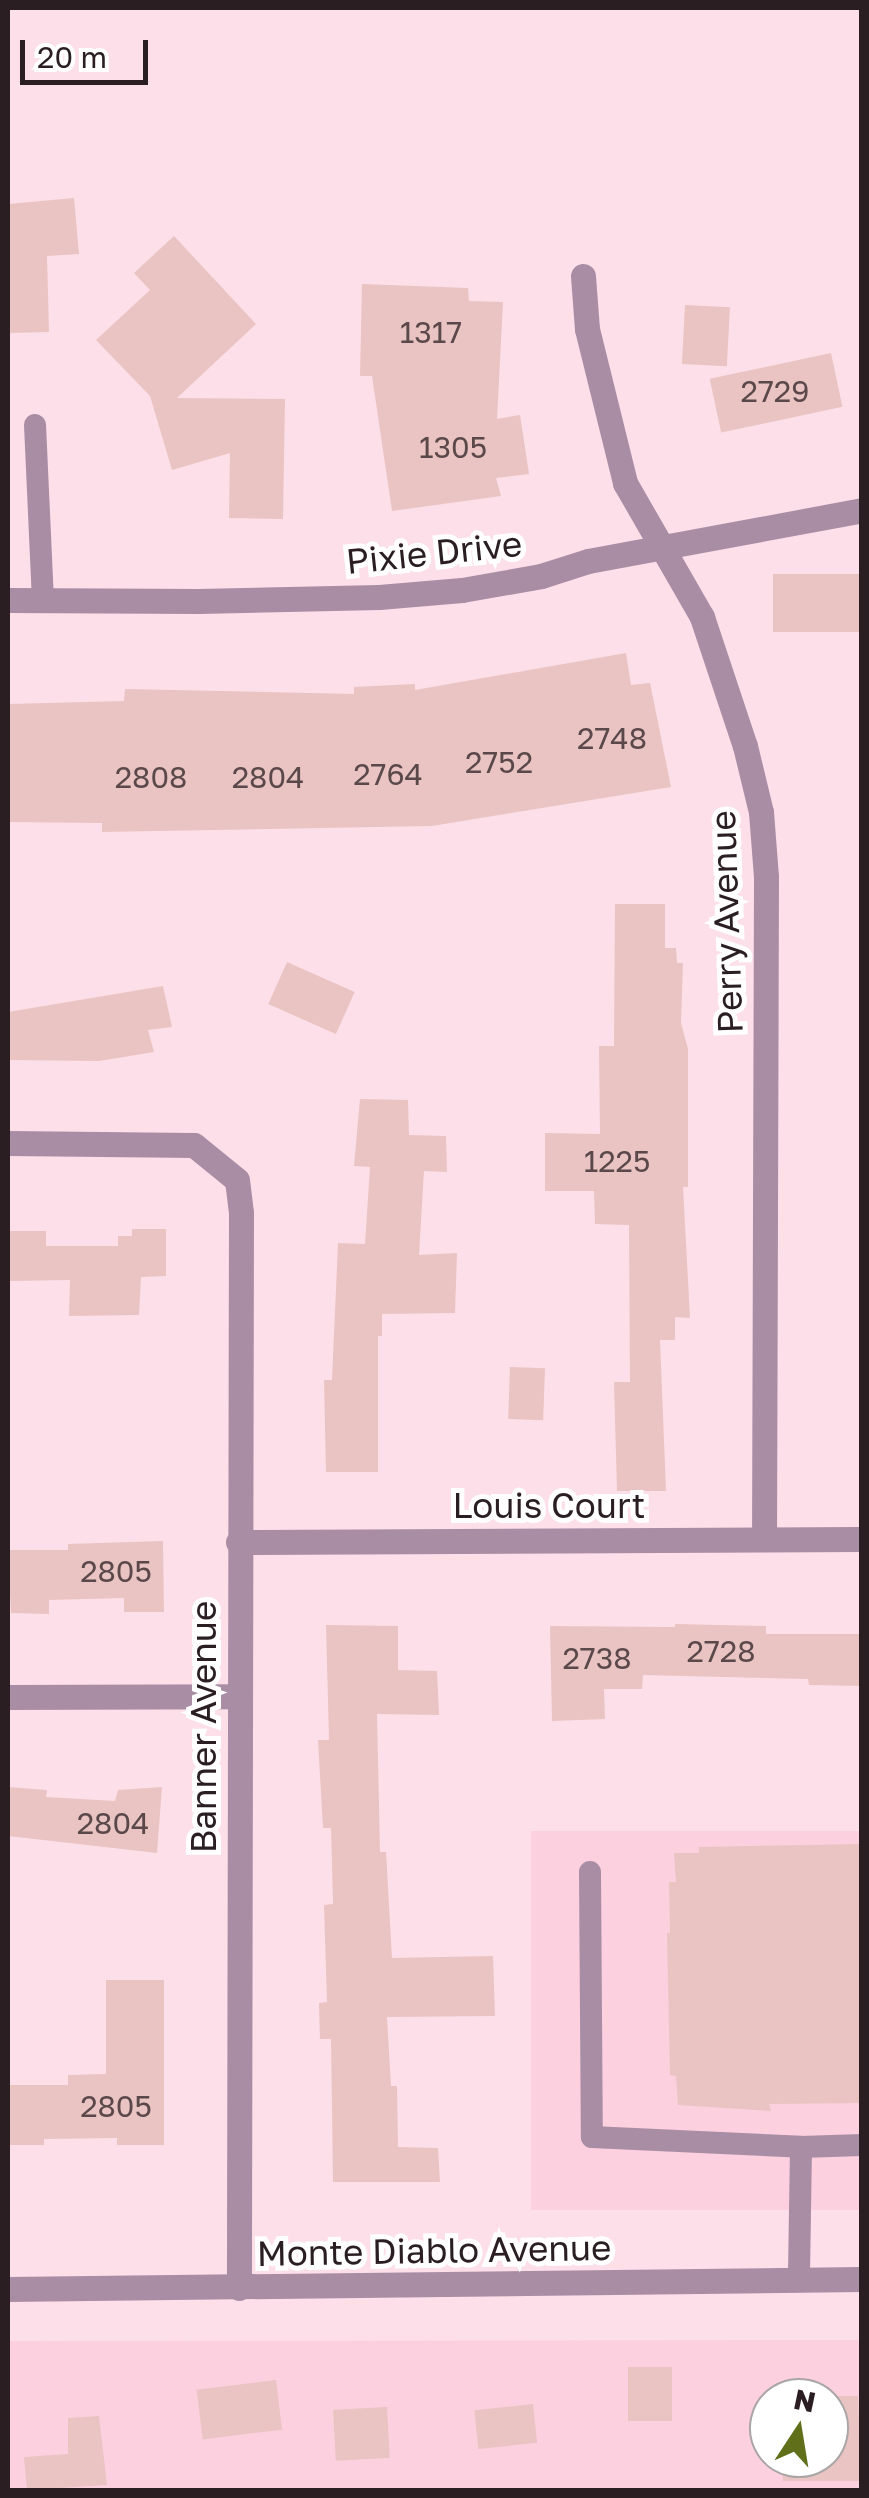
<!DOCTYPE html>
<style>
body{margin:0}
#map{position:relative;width:869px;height:2498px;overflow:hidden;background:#fddfe9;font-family:"Golos Text",sans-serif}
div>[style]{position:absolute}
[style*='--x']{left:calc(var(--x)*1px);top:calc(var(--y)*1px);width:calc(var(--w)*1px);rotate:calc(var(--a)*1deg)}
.built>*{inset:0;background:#fcd0df;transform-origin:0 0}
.building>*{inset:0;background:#e9c4c2;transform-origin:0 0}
.service>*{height:22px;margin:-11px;padding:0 11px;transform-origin:11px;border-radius:11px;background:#a98da5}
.minor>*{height:25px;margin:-12.5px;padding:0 12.5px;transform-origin:12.5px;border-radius:12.5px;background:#a98da5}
span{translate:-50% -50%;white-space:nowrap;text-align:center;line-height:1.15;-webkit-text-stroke:10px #fff;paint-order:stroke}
.number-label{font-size:30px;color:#5a484a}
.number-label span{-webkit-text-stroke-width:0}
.street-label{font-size:35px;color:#2a1e22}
.frame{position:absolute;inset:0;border:10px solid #2a1e22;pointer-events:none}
.north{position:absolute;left:749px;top:2378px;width:100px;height:100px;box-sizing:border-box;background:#fff;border:2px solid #aaa5a7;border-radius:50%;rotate:12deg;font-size:28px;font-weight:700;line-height:40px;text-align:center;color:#2a1e22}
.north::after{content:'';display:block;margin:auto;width:35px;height:45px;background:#606f1a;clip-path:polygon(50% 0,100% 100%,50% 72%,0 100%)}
.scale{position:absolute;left:20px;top:40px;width:128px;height:45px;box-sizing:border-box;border:5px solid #2a1e22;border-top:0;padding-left:12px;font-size:30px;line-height:35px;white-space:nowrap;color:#2a1e22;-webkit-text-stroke:8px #fff;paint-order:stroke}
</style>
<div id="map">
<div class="built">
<i style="left:861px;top:1831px;width:379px;height:330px;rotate:90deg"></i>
<i style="clip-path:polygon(evenodd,861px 2340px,861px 2490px,8px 2490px,8px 2341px,861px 2340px,769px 2398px,829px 2398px,829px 2458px,769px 2458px,769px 2398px)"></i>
</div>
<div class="building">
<i style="clip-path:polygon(74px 198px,79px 254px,47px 256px,49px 332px,8px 333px,8px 204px)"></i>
<i style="clip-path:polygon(174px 236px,256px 324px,177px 398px,285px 399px,283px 519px,229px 518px,230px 453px,172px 470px,150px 396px,96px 340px,150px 290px,134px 273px)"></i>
<i style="clip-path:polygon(362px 284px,468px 288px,469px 301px,503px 302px,497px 419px,520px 415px,529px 474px,496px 478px,501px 496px,392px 511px,372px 376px,360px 376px)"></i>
<i style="left:685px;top:305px;width:45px;height:59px;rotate:3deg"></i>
<i style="left:831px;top:353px;width:55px;height:124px;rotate:78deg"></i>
<i style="left:862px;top:574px;width:58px;height:89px;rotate:90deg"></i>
<i style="clip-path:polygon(626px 653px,631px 685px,650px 683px,671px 787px,432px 826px,102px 832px,102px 823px,8px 822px,8px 704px,124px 701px,125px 689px,354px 694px,354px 687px,415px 684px,415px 690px)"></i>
<i style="clip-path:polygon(615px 904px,665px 904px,665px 948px,676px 948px,677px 963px,683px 963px,681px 1023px,688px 1049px,688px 1187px,683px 1187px,690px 1318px,675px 1317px,675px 1340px,660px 1340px,666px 1491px,617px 1491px,614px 1382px,630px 1382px,629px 1225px,595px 1224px,594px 1191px,545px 1191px,545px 1133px,600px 1134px,599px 1046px,614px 1046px)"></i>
<i style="left:287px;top:962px;width:74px;height:46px;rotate:24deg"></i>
<i style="clip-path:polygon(163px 986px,172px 1027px,148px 1030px,154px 1052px,99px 1061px,8px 1060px,8px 1012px)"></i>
<i style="clip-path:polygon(360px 1099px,408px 1100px,409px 1135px,446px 1136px,447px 1172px,424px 1171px,419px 1255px,457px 1253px,455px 1313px,382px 1314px,382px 1336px,378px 1336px,378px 1472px,326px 1472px,324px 1380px,332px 1380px,338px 1243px,365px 1244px,370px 1167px,354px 1166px)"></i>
<i style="clip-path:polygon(132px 1229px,166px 1229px,166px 1276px,141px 1277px,139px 1315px,69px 1316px,70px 1280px,8px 1281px,8px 1231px,46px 1231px,46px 1246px,118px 1246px,118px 1236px,132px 1236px)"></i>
<i style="left:510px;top:1367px;width:35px;height:52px;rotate:2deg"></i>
<i style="clip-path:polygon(163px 1541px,164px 1612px,124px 1612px,124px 1598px,49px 1600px,49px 1614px,11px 1613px,8px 1550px,68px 1550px,68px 1544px)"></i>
<i style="clip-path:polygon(675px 1624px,766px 1626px,766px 1634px,862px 1634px,862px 1686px,809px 1685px,808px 1679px,643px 1675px,642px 1689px,604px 1689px,605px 1719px,552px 1721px,550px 1626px,675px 1627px)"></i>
<i style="clip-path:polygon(326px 1625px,398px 1626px,398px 1670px,437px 1671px,439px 1715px,377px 1714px,380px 1852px,386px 1852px,392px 1958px,493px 1956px,495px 2016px,387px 2017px,391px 2086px,397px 2086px,398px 2147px,438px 2148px,440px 2182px,333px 2182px,331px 2039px,320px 2039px,319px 2003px,327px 2002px,324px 1905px,333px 1904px,331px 1828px,323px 1828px,318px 1740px,329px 1740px)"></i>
<i style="clip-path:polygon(8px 1787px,47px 1790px,46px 1797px,115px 1801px,118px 1790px,162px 1787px,157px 1853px,8px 1836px)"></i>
<i style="clip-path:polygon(862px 1844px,862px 2103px,769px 2104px,771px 2111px,678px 2105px,676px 2076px,670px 2075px,667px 1933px,670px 1933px,669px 1882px,676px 1882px,674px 1853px,699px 1853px,699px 1847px)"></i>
<i style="clip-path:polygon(106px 1980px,164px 1980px,164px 2145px,117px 2145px,117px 2138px,44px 2139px,44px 2145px,9px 2145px,8px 2085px,68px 2085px,68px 2075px,106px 2074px)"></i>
<i style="left:628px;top:2367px;width:44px;height:54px"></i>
<i style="left:276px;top:2380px;width:50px;height:80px;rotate:83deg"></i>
<i style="clip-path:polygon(779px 2396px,858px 2396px,862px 2481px,783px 2481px,782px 2458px,829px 2458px,829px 2398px)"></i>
<i style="left:533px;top:2404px;width:39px;height:59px;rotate:84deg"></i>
<i style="left:387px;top:2407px;width:51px;height:54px;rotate:87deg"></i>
<i style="clip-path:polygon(99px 2416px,107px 2485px,27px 2490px,24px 2457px,68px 2454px,68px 2418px)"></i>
</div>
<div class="service">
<i style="--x:35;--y:425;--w:175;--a:87.4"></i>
<i style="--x:590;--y:1872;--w:265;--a:89.6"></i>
<i style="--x:592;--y:2137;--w:209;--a:2.7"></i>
<i style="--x:801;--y:2147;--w:133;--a:90.9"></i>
<i style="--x:801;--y:2147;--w:61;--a:-1.9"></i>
</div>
<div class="minor">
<i style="--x:583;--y:276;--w:53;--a:85.7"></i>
<i style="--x:587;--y:329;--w:159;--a:76.1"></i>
<i style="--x:625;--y:483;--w:155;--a:60.1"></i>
<i style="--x:702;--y:617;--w:136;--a:71.6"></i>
<i style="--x:745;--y:746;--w:68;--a:76.4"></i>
<i style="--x:761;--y:812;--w:65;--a:85.6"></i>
<i style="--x:766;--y:877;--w:662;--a:90.17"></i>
<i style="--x:8;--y:600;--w:190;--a:0.3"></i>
<i style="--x:198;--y:601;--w:181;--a:-1.3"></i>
<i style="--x:379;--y:597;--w:83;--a:-4.8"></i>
<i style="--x:462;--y:590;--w:80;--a:-10"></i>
<i style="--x:541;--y:576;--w:49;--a:-17.7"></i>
<i style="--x:588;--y:561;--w:279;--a:-10.5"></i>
<i style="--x:8;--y:1143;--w:186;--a:0.6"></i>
<i style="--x:194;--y:1145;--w:55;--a:39.1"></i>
<i style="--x:237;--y:1180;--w:33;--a:83"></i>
<i style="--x:241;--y:1213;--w:1075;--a:90.11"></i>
<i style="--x:238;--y:1542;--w:624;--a:-0.28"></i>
<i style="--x:8;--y:1697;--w:230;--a:-0.2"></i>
<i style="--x:8;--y:2289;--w:854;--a:-0.67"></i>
</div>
<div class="number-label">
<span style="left:431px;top:332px">1317</span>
<span style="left:775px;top:391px">2729</span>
<span style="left:453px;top:447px">1305</span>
<span style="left:612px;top:738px">2748</span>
<span style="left:499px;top:762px">2752</span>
<span style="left:388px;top:774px">2764</span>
<span style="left:151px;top:777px">2808</span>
<span style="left:268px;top:777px">2804</span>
<span style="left:617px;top:1161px">1225</span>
<span style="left:116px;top:1571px">2805</span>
<span style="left:721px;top:1651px">2728</span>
<span style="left:597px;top:1658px">2738</span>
<span style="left:113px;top:1823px">2804</span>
<span style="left:116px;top:2106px">2805</span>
</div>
<div class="street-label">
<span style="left:434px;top:552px;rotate:-6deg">Pixie Drive</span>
<span style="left:726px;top:922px;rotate:-92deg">Perry Avenue</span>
<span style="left:549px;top:1505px">Louis Court</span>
<span style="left:203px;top:1727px;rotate:-90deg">Banner Avenue</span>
<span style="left:434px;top:2250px;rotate:-1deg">Monte Diablo Avenue</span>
</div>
<div class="frame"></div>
<div class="north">N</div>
<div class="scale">20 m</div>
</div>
